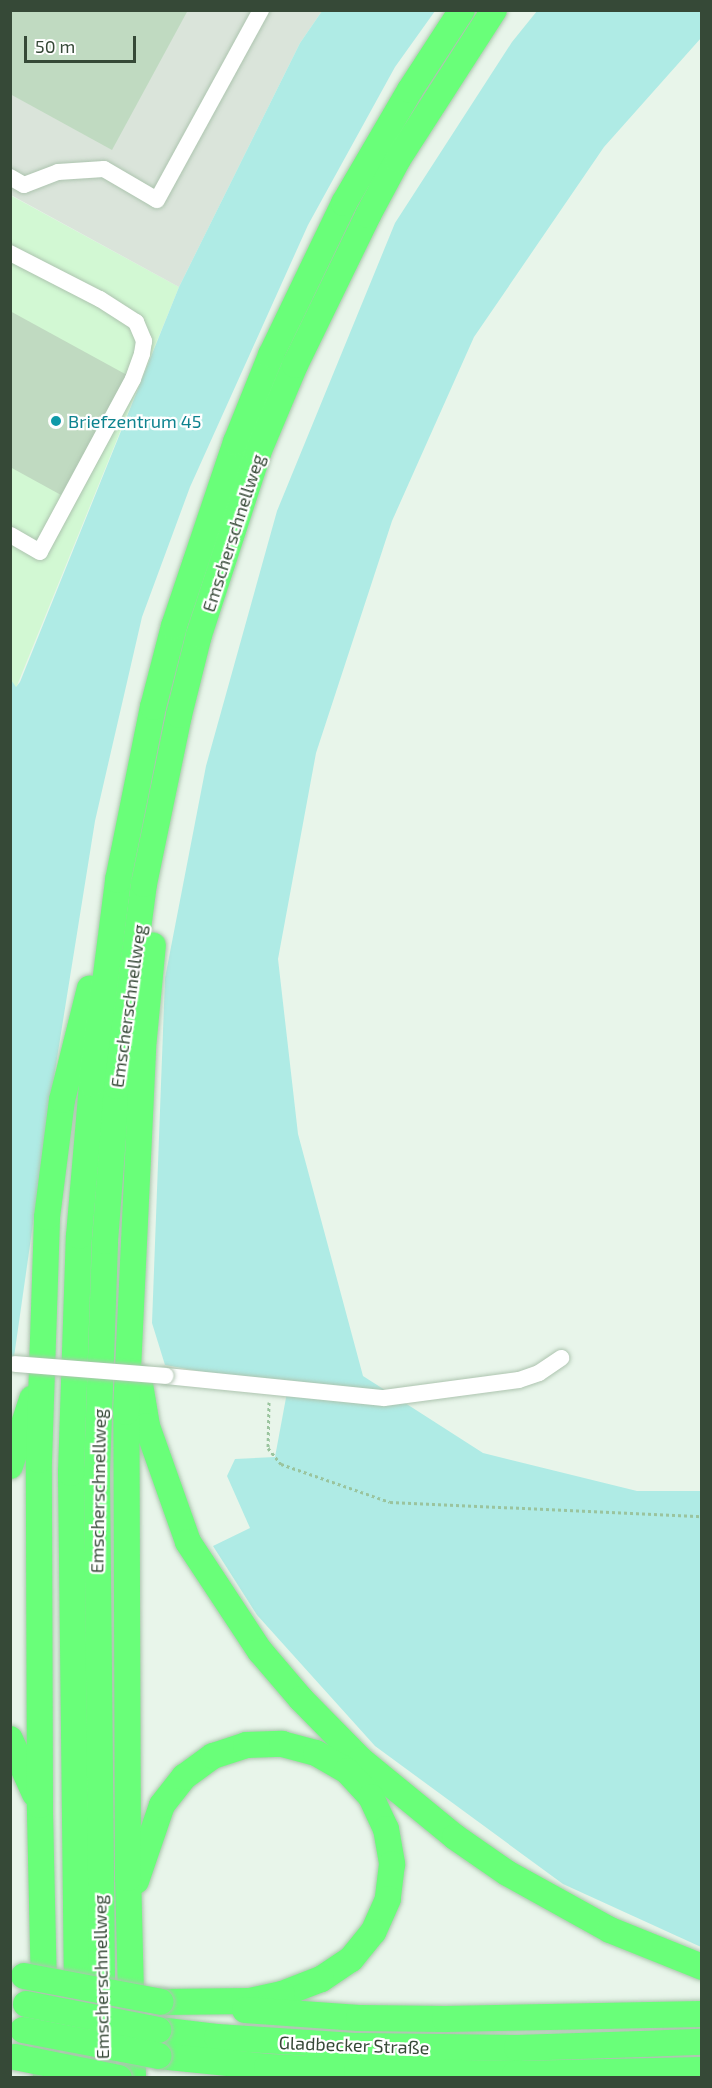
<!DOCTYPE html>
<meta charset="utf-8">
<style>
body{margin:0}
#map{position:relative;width:712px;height:2088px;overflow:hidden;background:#e8f5ea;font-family:"Exo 2",sans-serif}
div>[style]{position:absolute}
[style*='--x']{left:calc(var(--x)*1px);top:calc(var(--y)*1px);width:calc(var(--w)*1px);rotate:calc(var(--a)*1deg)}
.commercial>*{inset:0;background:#d2f8d3}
.industrial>*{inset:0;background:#dae4da}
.green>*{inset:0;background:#afebe5}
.building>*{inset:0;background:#c0dac1}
.path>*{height:3px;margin-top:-1.5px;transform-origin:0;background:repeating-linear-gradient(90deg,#9ac49e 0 3px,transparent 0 6px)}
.roads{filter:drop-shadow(0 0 2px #adc4af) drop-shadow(0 0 2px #adc4af)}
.minor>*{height:16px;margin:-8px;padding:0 8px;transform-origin:8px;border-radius:8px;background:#fff}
.highway>*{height:26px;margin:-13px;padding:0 13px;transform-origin:13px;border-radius:13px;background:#69ff79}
.bridges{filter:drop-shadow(0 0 2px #adc4af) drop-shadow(0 0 2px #adc4af)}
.minor-bridge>*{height:16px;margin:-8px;padding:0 8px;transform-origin:8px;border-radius:8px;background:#fff}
.highway-bridge>*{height:26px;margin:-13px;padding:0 13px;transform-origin:13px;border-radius:13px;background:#69ff79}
.dots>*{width:16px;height:16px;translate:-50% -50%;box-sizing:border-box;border:3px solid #fff;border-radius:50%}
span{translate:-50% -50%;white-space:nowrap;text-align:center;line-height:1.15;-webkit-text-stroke:4.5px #fff;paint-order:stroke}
.culture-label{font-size:18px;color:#0d838f}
.left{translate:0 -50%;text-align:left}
.street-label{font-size:18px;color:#364937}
.frame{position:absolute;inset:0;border:12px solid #364937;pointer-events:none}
.scale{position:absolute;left:24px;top:36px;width:112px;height:27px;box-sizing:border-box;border:3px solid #364937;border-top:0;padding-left:8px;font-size:18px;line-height:21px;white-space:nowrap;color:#364937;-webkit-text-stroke:4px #fff;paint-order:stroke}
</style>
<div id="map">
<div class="commercial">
<i style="clip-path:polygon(10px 195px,179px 287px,16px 688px,10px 680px)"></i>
</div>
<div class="industrial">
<i style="clip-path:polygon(10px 11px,322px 11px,300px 43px,179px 287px,11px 195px)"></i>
</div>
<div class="green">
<i style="clip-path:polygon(322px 11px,435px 11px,395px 67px,308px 225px,190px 487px,142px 617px,95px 821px,54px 1077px,11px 1378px,11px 680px,16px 687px,20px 682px,179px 287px,300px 43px)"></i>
<i style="clip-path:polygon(537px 11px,701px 11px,701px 38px,604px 147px,474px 337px,392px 521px,316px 753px,278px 959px,298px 1134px,363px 1376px,483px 1453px,637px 1491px,701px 1491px,701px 1947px,563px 1884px,375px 1746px,257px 1615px,213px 1546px,250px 1528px,227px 1476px,235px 1459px,275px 1457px,288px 1387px,165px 1365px,152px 1323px,165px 978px,206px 766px,277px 511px,395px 223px,512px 42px)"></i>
</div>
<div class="building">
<i style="clip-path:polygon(10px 10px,188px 10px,112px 150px,10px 94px)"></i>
<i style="clip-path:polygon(10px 311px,127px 375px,61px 495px,10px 467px)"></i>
</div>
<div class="path">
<i style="--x:269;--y:1402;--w:46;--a:91.2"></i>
<i style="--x:268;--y:1448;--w:21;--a:51"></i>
<i style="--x:281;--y:1464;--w:115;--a:19.2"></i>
<i style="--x:390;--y:1502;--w:312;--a:2.6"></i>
</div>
<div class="roads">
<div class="minor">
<i style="--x:10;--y:177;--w:16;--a:30"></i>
<i style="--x:24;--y:185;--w:36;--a:-21"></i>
<i style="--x:58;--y:172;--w:46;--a:-3.7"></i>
<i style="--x:104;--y:169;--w:61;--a:30.3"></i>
<i style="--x:157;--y:200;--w:217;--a:-61.3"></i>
<i style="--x:10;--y:253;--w:101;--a:27.1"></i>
<i style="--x:100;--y:299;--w:43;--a:32.6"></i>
<i style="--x:136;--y:322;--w:21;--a:67"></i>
<i style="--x:144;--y:341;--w:13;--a:99"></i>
<i style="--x:142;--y:354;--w:27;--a:110"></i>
<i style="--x:133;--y:379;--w:196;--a:118.3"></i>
<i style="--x:40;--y:552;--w:34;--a:-150"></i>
<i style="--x:166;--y:1376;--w:219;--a:5.8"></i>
<i style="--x:384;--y:1398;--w:136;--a:-7.6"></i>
<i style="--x:519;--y:1380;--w:21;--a:-19"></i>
<i style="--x:539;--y:1373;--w:27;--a:-34"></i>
</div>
<div class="highway">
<i style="--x:139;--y:1378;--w:49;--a:80.5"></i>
<i style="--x:147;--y:1426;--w:123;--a:70.5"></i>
<i style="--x:188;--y:1542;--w:131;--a:56.6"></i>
<i style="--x:260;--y:1651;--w:63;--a:49.5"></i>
<i style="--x:301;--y:1699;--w:86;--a:45.5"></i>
<i style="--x:361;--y:1760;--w:122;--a:39.3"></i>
<i style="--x:455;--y:1837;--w:63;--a:34.7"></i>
<i style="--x:507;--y:1873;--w:118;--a:29"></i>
<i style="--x:610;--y:1930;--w:99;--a:21.9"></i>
<i style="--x:10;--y:1466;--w:71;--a:-71.8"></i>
<i style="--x:10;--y:1739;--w:60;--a:65.6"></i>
<i style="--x:136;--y:1881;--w:80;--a:-71.1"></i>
<i style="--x:162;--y:1805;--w:36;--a:-52"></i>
<i style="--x:184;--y:1777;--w:36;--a:-36"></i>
<i style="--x:213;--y:1756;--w:35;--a:-18"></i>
<i style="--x:246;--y:1745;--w:36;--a:-2"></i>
<i style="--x:282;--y:1744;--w:35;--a:15"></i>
<i style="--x:316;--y:1753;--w:36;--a:30"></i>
<i style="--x:347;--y:1771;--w:35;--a:47"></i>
<i style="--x:371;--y:1797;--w:35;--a:65"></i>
<i style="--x:386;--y:1829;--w:36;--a:80"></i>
<i style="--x:392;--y:1864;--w:35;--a:97"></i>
<i style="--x:388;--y:1899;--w:36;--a:114"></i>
<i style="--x:373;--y:1932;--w:35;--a:129"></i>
<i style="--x:351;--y:1959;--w:36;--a:146"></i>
<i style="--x:321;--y:1979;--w:42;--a:159"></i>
<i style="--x:282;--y:1994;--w:33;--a:168"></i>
<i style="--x:250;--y:2001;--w:89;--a:179.4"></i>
<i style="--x:245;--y:2010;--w:114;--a:4"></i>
<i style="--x:359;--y:2018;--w:86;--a:0.7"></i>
<i style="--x:445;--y:2019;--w:257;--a:-1.1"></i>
<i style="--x:158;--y:2030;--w:59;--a:6.8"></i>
<i style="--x:217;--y:2037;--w:141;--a:3.7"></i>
<i style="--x:358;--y:2046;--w:159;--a:0.7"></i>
<i style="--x:517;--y:2048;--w:185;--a:-1.9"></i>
<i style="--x:159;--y:2056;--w:109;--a:5.8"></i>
<i style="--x:267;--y:2067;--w:90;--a:2.5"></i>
<i style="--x:357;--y:2071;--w:158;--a:1.1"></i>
<i style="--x:515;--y:2074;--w:187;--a:-1.2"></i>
<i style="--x:46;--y:2078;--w:273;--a:-91.3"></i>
<i style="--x:40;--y:1805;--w:345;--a:-90.2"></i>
<i style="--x:39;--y:1460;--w:243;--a:-88.1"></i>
<i style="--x:47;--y:1217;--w:118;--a:-82.7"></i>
<i style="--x:62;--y:1100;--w:115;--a:-76"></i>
<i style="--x:78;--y:2078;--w:605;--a:-90.66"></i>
<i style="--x:71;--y:1473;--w:237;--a:-88.1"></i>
<i style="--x:79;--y:1236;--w:153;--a:-85.1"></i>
<i style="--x:92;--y:1084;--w:206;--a:-82.7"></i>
<i style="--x:118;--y:880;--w:177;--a:-78.6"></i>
<i style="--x:153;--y:707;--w:84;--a:-75.5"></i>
<i style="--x:174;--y:626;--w:194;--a:-71.4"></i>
<i style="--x:236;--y:442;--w:94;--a:-68.1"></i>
<i style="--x:271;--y:355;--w:169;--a:-64.3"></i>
<i style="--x:344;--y:203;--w:131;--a:-59.7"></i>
<i style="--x:410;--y:90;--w:95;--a:-57"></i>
<i style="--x:103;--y:2078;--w:606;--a:-90.57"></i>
<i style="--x:97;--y:1472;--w:231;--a:-88"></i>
<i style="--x:105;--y:1241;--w:155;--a:-85.6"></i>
<i style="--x:117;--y:1086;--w:204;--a:-82.4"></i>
<i style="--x:144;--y:884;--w:173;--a:-78.3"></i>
<i style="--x:179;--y:715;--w:82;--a:-76"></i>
<i style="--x:199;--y:635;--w:191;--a:-72"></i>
<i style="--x:258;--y:453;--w:95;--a:-67.2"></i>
<i style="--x:295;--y:365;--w:167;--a:-64"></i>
<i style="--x:368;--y:215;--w:64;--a:-61.8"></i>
<i style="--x:398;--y:159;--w:177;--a:-57.2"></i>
<i style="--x:133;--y:2078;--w:200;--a:-91.4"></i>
<i style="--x:128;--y:1878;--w:466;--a:-90.2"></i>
<i style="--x:126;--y:1412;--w:364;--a:-87.3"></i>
<i style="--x:143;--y:1048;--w:103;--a:-84.5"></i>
</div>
</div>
<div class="bridges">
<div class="minor-bridge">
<i style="--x:15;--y:1364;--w:151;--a:4.5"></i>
</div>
<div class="highway-bridge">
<i style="--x:24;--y:1976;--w:139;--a:10.7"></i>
<i style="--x:26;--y:2004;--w:135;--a:11.1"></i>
<i style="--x:23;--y:2030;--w:138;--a:10.8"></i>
<i style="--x:15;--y:2057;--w:106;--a:11.4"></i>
</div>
</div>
<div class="dots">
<i style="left:56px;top:421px;background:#0f9aa8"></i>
</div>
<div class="culture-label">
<span class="left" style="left:68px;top:421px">Briefzentrum 45</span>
</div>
<div class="street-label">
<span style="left:233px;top:533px;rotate:-72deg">Emscherschnellweg</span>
<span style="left:128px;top:1006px;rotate:-82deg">Emscherschnellweg</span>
<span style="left:98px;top:1491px;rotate:-89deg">Emscherschnellweg</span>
<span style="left:101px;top:1977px;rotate:-91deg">Emscherschnellweg</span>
<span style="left:354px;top:2045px;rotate:2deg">Gladbecker Straße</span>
</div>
<div class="frame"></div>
<div class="scale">50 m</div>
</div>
